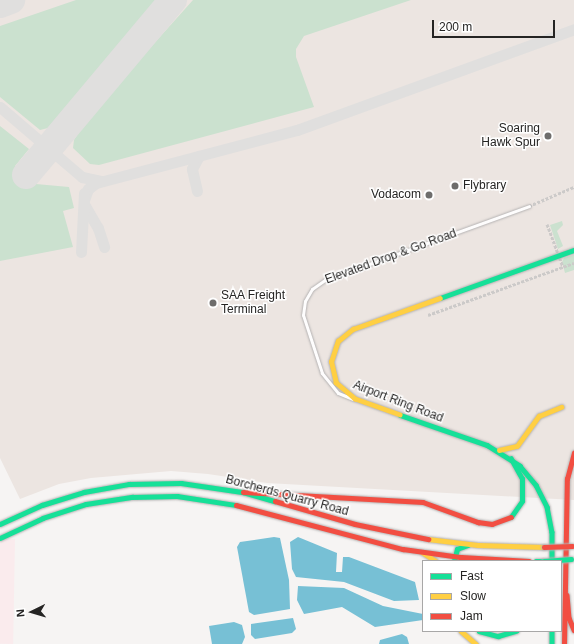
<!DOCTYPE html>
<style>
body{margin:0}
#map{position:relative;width:574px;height:644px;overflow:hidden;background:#f6f4f3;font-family:Helvetica,sans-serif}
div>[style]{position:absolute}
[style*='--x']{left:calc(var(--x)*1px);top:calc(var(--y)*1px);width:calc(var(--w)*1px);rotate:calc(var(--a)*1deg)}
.industrial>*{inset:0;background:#faebed;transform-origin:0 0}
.built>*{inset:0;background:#ece5e1}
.green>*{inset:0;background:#cbe1cf}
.water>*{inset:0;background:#77c0d5}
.taxiway>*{height:11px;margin:-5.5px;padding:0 5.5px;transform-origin:5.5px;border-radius:5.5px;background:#e0dfde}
.runway>*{height:28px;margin:-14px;padding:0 14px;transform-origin:14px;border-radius:14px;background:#e0dfde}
.street-tunnel>*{height:3px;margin-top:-1.5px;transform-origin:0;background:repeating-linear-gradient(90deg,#cccac9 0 3px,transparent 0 4.5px)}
.roads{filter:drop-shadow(0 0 1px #b5b3b3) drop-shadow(0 0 1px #b5b3b3)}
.street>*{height:3px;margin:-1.5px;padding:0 1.5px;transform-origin:1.5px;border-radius:1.5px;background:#fefdfd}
.fast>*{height:4.5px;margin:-2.25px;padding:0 2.25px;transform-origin:2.25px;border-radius:2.25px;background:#16e098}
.slow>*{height:4.5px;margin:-2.25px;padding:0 2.25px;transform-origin:2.25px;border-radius:2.25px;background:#ffcf43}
.jam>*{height:4.5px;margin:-2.25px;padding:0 2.25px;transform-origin:2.25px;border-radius:2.25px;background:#f24e42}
.bridges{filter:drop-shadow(0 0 1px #b5b3b3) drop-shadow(0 0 1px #b5b3b3)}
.fast-bridge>*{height:4.5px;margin:-2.25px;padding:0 2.25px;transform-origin:2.25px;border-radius:2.25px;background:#16e098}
.jam-bridge>*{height:4.5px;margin:-2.25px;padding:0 2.25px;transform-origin:2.25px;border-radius:2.25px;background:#f24e42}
.dots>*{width:11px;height:11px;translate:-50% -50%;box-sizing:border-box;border:2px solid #fff;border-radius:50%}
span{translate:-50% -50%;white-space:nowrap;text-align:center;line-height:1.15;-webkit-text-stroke:3px #fff;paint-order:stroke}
.poi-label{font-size:12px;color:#252423}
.right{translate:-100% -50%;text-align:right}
.left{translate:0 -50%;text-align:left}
.street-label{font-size:12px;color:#252423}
.legend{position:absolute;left:422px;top:560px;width:140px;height:72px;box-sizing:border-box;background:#fff;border:1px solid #a8a7a7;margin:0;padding:5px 7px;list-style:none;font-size:12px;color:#252423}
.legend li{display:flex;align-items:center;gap:8px;height:20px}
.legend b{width:20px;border:1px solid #a8a7a7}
.north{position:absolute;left:12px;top:592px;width:40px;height:40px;-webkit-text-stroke:3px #fff;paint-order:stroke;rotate:265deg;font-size:11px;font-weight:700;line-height:16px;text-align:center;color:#252423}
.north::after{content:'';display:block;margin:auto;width:14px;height:18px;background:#252423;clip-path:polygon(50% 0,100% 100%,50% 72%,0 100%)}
.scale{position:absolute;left:432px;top:20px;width:123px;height:18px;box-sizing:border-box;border:2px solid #252423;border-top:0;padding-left:5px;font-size:12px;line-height:14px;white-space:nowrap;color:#252423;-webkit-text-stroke:3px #fff;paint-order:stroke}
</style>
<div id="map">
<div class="industrial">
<i style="left:15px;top:539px;width:105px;height:17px;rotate:91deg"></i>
</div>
<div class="built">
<i style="clip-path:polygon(0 0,574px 0,574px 500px,267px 483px,208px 474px,171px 471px,91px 478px,59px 484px,20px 499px,0 458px)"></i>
</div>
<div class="green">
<i style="clip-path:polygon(76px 0,156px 0,48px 128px,40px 130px,0 97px,0 26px)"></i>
<i style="clip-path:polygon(193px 0,411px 0,304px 36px,296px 49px,296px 57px,314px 107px,99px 165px,90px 164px,73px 148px,74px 140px,90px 115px)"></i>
<i style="clip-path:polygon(0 126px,29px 149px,15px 166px,36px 184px,69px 187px,74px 208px,63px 211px,73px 247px,0 261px)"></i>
<i style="clip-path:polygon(562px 221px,563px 225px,557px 231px,563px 246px,558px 249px,550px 225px)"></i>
<i style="clip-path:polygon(574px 255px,574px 270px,565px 273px,562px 262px,564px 258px)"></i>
</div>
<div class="water">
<i style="clip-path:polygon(274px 537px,280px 538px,289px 580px,290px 609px,254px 615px,249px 612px,237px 547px,240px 542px)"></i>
<i style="clip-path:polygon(298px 537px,337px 553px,336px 572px,342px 572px,343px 557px,349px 557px,415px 582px,419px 600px,394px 601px,344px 582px,296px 577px,292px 569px,290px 542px)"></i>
<i style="clip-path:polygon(298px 586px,344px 588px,383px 606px,423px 614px,423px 620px,375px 627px,342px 607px,304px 614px,297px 600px)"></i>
<i style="clip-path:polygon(293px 618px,296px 629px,292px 633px,255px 639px,251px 635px,251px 624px)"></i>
<i style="clip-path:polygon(234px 622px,242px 625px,245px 637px,242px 644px,212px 644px,209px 626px)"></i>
<i style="clip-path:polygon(402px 634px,407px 637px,409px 644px,379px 644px,380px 640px)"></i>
</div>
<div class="taxiway">
<i style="--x:0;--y:4;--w:1;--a:0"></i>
<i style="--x:0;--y:107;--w:108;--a:40.5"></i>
<i style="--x:82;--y:177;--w:19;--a:12"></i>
<i style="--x:197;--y:191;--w:23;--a:-103"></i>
<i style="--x:192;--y:169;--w:15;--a:-62"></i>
<i style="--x:84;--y:200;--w:12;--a:-70"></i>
<i style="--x:88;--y:189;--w:10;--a:-37"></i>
<i style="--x:96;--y:183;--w:208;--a:-14.8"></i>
<i style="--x:297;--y:130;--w:295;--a:-20"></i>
<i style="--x:84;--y:204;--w:28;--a:60"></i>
<i style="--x:98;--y:228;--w:20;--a:72"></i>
<i style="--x:81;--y:252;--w:59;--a:-87.1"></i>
</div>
<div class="runway">
<i style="--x:0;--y:4;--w:12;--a:-20"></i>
<i style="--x:26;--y:175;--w:229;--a:-50"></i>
</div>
<div class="street-tunnel">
<i style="--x:529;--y:206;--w:49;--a:-22.9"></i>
<i style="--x:547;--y:224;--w:46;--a:69.6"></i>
<i style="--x:428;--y:315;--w:155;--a:-19.6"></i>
</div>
<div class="roads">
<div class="street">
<i style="--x:353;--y:399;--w:16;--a:-158"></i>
<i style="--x:338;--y:393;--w:26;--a:-129"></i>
<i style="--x:322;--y:373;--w:61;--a:-108.1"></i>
<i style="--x:303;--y:315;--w:14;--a:-82"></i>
<i style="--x:305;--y:301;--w:14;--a:-60"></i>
<i style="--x:312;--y:289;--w:16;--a:-35"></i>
<i style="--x:325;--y:280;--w:217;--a:-19.9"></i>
</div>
<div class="fast">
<i style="--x:440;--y:298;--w:142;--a:-19.7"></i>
<i style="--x:400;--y:415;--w:92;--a:19"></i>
<i style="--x:487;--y:445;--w:39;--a:32"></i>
<i style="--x:520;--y:466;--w:25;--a:50"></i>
<i style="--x:536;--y:485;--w:25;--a:63"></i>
<i style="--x:547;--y:507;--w:25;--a:79"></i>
<i style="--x:552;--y:532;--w:29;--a:90"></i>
<i style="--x:511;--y:517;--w:19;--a:-55"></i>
<i style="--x:522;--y:501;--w:22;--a:-90"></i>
<i style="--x:522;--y:479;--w:23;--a:-119"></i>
<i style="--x:0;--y:524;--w:46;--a:-24.3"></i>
<i style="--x:42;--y:505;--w:44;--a:-17.2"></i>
<i style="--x:84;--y:492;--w:46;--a:-10.1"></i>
<i style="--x:129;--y:484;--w:52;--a:-1.1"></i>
<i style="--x:181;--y:483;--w:63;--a:8.3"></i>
<i style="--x:243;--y:492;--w:33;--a:16"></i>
<i style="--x:0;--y:538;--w:47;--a:-24.9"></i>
<i style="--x:43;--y:518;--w:45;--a:-18"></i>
<i style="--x:86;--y:504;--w:47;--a:-8.7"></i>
<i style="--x:132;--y:497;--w:45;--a:-1.3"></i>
<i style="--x:177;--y:496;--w:60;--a:8.7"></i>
<i style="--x:454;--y:561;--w:12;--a:-76"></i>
<i style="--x:457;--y:549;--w:12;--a:-20"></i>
<i style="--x:536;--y:561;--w:8;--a:0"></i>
<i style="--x:479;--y:631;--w:20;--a:15"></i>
<i style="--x:498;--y:636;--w:19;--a:-16"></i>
<i style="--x:552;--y:631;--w:13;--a:90"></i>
</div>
<div class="slow">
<i style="--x:400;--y:415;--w:48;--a:-160.4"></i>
<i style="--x:355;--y:399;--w:25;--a:-140"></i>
<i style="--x:336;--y:383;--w:22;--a:-103"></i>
<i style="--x:331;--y:362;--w:22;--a:-72"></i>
<i style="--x:338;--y:341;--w:19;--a:-39"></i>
<i style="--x:353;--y:329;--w:92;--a:-19.6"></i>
<i style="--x:499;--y:450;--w:18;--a:-13"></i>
<i style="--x:517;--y:446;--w:37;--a:-54"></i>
<i style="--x:539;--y:416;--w:24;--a:-22"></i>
<i style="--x:428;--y:539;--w:50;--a:6.8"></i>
<i style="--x:478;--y:545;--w:66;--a:1.7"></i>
<i style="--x:422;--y:552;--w:17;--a:33"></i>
<i style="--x:461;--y:631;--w:20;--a:41"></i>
</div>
<div class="jam">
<i style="--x:243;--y:492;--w:180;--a:3.2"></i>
<i style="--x:423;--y:502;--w:59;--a:20"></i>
<i style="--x:478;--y:522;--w:14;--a:8"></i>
<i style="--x:492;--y:524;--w:20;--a:-20"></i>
<i style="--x:275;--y:501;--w:83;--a:16"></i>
<i style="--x:355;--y:524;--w:75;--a:11.6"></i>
<i style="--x:236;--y:505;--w:173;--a:14.8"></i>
<i style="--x:403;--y:549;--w:59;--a:7.9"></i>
<i style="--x:461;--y:557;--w:68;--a:3.4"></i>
<i style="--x:567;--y:595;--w:23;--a:85"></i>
<i style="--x:569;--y:618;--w:13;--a:67"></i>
<i style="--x:564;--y:644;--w:165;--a:-89"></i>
<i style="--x:567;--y:479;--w:27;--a:-75"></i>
</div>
</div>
<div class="bridges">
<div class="fast-bridge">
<i style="--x:544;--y:561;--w:27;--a:-4"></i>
</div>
<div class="jam-bridge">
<i style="--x:544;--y:547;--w:28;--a:-2"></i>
</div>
</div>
<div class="dots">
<i style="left:548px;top:136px;background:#6e6d6c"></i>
<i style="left:455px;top:186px;background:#6e6d6c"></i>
<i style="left:429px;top:195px;background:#6e6d6c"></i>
<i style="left:213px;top:303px;background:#6e6d6c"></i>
</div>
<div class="poi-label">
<span class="right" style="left:540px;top:136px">Soaring<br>Hawk Spur</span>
<span class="left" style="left:463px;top:186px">Flybrary</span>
<span class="right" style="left:421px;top:195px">Vodacom</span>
<span class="left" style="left:221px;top:303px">SAA Freight<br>Terminal</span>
</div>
<div class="street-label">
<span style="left:391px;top:257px;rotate:-20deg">Elevated Drop &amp; Go Road</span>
<span style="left:398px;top:402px;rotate:21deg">Airport Ring Road</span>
<span style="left:287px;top:496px;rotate:15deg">Borcherds Quarry Road</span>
</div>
<ul class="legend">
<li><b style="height:5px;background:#16e098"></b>Fast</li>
<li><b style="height:5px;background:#ffcf43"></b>Slow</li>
<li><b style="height:5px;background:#f24e42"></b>Jam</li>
</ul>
<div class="north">N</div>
<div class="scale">200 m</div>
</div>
